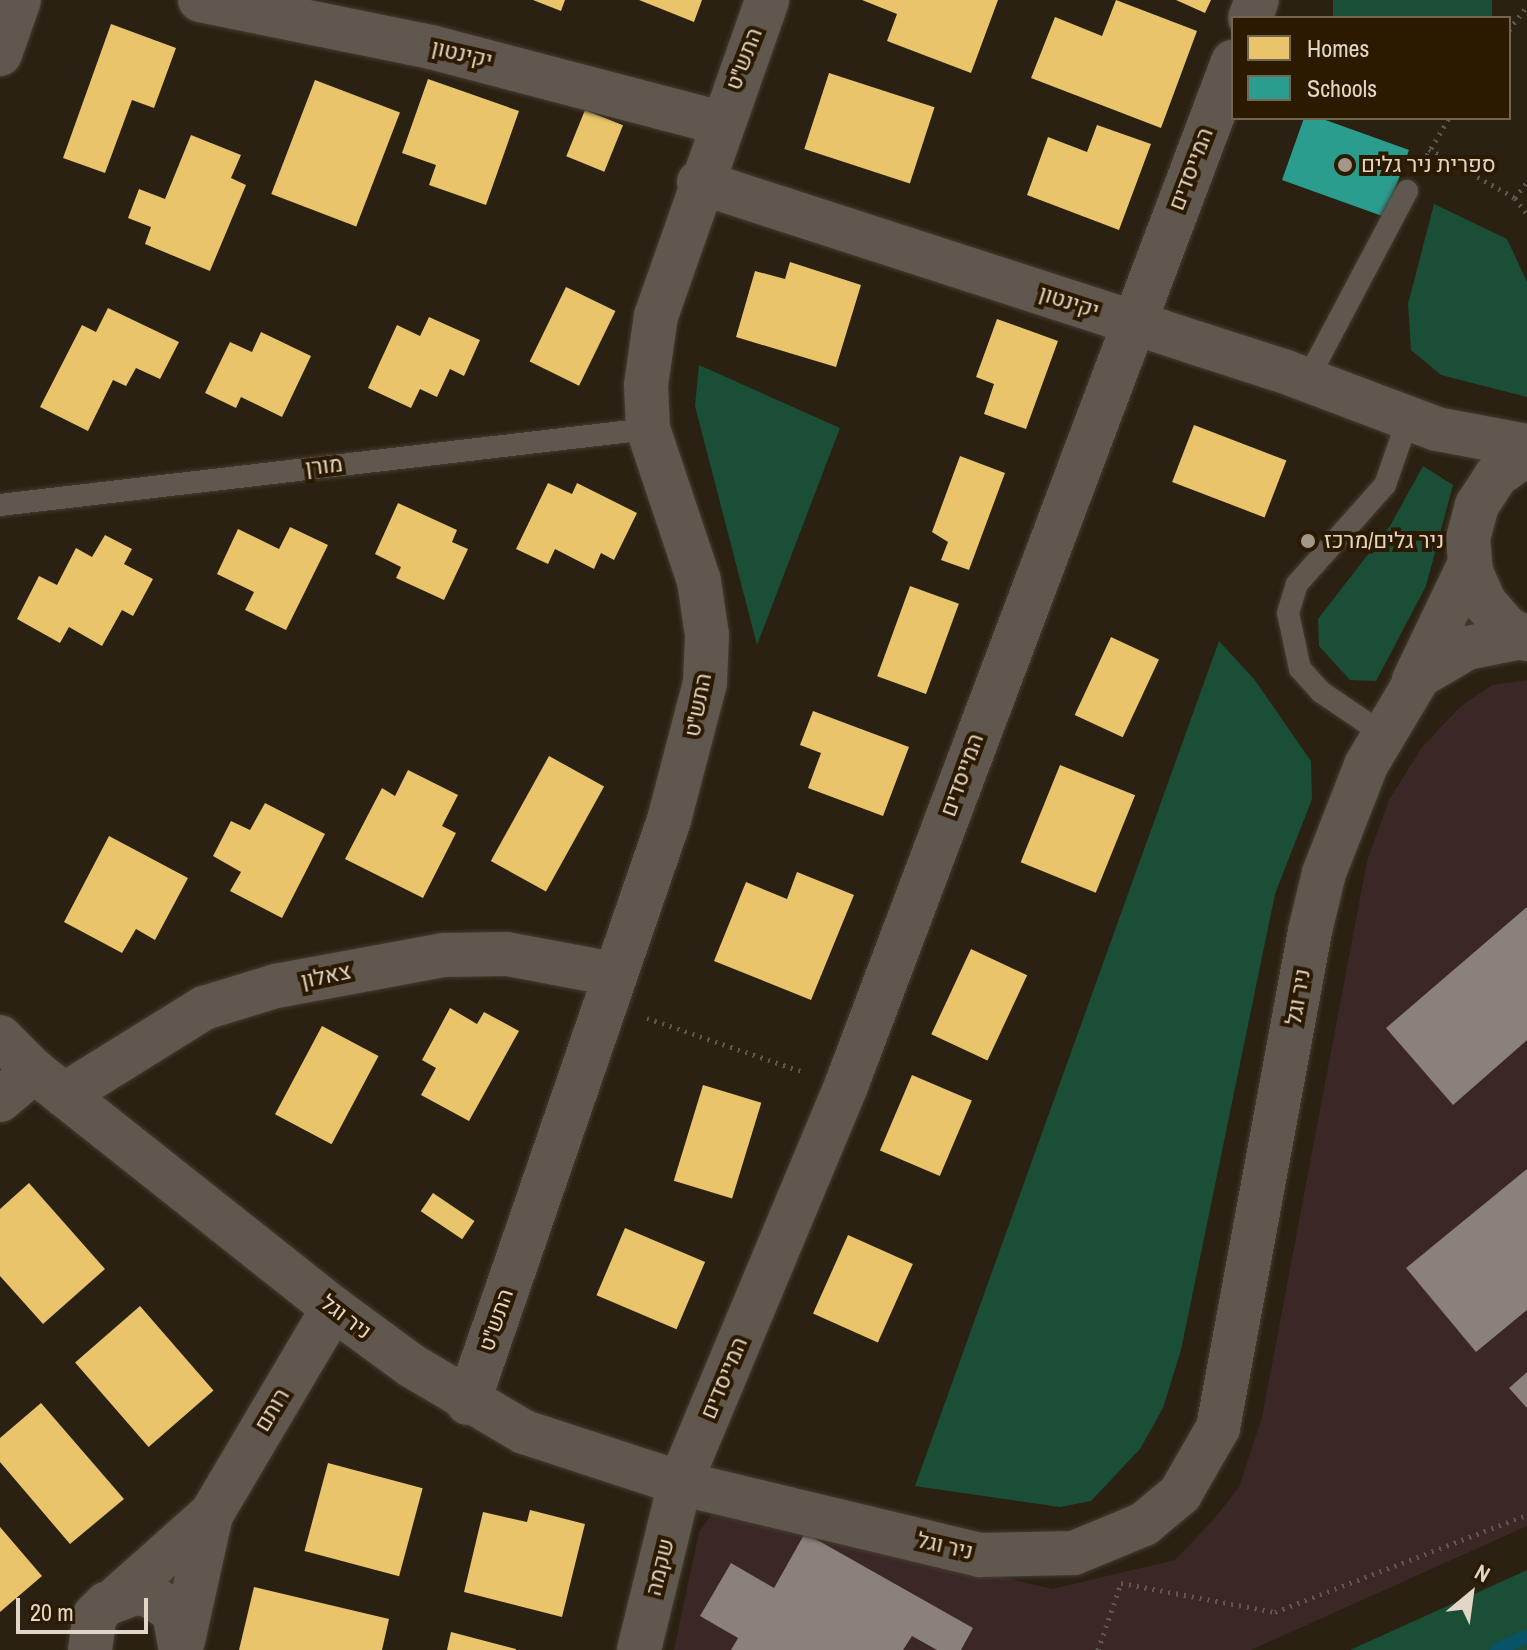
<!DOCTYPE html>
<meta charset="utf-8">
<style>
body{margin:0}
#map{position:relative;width:1527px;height:1650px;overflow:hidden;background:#2a2112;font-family:"Archivo Narrow",Heebo,sans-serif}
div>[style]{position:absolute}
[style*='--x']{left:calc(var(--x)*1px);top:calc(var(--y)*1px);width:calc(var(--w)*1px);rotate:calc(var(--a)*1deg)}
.industrial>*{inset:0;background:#3a2726}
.green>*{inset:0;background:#1a4e37;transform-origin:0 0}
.homes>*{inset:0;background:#e9c46a;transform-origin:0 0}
.schools>*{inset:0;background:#2a9d8f}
.industry>*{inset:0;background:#8a817c}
.stream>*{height:14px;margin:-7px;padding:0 7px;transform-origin:7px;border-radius:7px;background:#095368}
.path>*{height:5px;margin-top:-2.5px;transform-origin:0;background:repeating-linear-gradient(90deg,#60584e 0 2px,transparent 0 8px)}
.roads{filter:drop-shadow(0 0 2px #443c31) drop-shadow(0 0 2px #443c31)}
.service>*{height:22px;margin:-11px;padding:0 11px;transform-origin:11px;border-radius:11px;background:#60574e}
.minor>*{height:44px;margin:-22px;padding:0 22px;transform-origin:22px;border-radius:22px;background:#60574e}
.tertiary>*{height:44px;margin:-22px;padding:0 22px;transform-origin:22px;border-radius:22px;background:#60574e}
.dots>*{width:22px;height:22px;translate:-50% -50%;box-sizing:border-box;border:4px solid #2b1900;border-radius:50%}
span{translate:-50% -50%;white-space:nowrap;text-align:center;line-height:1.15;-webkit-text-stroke:8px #2b1900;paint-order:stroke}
.street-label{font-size:22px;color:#e2d6c7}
.poi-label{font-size:22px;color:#e2d6c7}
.left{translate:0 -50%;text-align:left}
.legend{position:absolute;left:1231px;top:16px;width:280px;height:104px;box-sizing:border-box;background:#2b1900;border:2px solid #746550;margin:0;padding:10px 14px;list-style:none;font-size:24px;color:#e2d6c7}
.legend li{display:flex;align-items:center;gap:16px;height:40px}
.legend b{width:40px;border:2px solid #746550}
.north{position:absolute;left:1431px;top:1554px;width:80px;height:80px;-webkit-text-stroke:6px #2b1900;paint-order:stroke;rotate:29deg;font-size:22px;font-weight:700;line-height:32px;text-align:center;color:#e2d6c7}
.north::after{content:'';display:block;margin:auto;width:28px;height:36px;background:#e2d6c7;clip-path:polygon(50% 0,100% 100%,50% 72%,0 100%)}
.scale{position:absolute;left:16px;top:1598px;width:132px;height:36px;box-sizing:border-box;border:4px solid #e2d6c7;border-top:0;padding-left:10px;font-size:24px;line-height:28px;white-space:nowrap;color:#e2d6c7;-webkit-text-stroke:6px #2b1900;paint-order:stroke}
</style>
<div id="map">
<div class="industrial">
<i style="clip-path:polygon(1527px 680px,1527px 1526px,1251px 1650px,674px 1650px,699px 1532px,716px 1508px,1052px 1589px,1175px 1560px,1214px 1519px,1239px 1487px,1262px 1417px,1367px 861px,1389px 800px,1422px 747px,1461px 706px,1492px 685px)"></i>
</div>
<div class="green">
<i style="left:1333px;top:0;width:159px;height:19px"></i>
<i style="clip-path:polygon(1434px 204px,1507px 239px,1527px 282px,1527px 397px,1441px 375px,1411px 350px,1408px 304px)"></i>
<i style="clip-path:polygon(699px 365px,840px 428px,757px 645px,695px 406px)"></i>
<i style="clip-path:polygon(1423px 466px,1453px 485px,1426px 586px,1376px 681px,1350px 680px,1319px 646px,1318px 619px,1390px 526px)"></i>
<i style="clip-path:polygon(1219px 641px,1254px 679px,1311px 761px,1312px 799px,1275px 894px,1181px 1350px,1163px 1408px,1140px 1449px,1091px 1501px,1060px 1507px,915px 1486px)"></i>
<i style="clip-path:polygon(1527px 1570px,1527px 1650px,1350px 1650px)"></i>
</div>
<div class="homes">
<i style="clip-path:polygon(533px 0,565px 0,561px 11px)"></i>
<i style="clip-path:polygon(639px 0,702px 0,694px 22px)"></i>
<i style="clip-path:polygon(862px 0,998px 0,971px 73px,887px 41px,897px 14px)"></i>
<i style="clip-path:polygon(1116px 0,1197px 31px,1161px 128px,1031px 78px,1055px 17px,1102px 36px)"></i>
<i style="clip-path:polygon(1176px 0,1211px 0,1205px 13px)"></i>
<i style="clip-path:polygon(111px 24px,176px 48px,154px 108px,132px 100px,105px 173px,63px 158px)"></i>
<i style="left:829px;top:73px;width:111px;height:80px;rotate:18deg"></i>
<i style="clip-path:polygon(428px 79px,519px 111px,486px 205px,429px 185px,436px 165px,402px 153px)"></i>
<i style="left:315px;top:80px;width:91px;height:122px;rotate:21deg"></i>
<i style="left:585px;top:110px;width:41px;height:50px;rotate:22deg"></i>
<i style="clip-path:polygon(1097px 125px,1151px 144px,1119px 230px,1027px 195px,1048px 137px,1087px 152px)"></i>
<i style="clip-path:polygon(191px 135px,241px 155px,231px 178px,246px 185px,210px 271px,145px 244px,151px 227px,128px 218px,139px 189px,165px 199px)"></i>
<i style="clip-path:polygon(790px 262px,861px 285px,836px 367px,736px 337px,755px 271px,785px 279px)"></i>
<i style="left:566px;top:287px;width:55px;height:83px;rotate:26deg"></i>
<i style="clip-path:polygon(108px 308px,179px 342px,160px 379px,136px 368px,126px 386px,113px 380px,88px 431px,40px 407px,82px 325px,96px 332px)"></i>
<i style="clip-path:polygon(429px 317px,480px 340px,464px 376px,450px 369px,437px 397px,420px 389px,411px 408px,368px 388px,397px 325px,420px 336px)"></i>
<i style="clip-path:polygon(997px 319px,1058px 341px,1026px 429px,984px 414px,994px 384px,976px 377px)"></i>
<i style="clip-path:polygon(261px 332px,311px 356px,282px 417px,241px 397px,236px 408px,205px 393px,230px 342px,252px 352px)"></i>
<i style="left:1194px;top:425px;width:99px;height:61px;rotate:21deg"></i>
<i style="clip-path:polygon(960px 456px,1005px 473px,969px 570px,941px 560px,948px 542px,932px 532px)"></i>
<i style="clip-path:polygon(548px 483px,572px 494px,577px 483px,637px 513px,614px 560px,601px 553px,594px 569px,555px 549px,548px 564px,516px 549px)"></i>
<i style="clip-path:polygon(398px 503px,457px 530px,452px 542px,468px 549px,444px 600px,396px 578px,401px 567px,375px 554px)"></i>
<i style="clip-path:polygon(290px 527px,328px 545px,286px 630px,245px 610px,254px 592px,217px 574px,238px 529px,279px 549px)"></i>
<i style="clip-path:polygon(105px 535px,132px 549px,124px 564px,153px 579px,133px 616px,122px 610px,102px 646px,69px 627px,60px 643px,17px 619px,39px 576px,57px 585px,76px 548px,92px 557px)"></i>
<i style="left:910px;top:586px;width:52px;height:96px;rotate:20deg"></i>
<i style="left:1111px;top:637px;width:53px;height:86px;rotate:25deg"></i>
<i style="clip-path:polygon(813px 711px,909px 747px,883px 816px,808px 788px,821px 753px,800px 745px)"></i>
<i style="left:549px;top:756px;width:63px;height:120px;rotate:29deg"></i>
<i style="left:1060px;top:765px;width:81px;height:105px;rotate:22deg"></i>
<i style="clip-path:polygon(408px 770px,458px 795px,442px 826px,456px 833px,423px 898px,345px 859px,382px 788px,395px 796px)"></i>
<i style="clip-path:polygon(265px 803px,325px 834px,282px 918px,230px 891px,241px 872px,213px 856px,231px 821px,250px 830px)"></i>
<i style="clip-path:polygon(109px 836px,188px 878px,155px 940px,136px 929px,122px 953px,64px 922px)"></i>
<i style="clip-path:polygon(797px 872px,854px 895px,811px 1000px,714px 961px,746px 882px,787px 899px)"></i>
<i style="left:971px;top:949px;width:62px;height:94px;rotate:25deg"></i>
<i style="clip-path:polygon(450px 1008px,477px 1024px,484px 1012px,519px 1031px,469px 1121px,421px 1095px,436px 1068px,422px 1060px)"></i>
<i style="left:322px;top:1026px;width:64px;height:100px;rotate:28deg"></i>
<i style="left:912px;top:1075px;width:65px;height:82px;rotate:23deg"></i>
<i style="left:703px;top:1085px;width:61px;height:100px;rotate:17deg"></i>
<i style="clip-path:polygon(29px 1183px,105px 1269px,43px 1324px,0 1276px,0 1209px)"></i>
<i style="left:433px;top:1193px;width:50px;height:22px;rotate:34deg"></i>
<i style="left:625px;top:1228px;width:87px;height:73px;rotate:23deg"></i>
<i style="left:848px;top:1235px;width:71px;height:86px;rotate:24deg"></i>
<i style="left:140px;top:1306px;width:112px;height:86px;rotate:49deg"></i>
<i style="clip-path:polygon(41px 1403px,124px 1499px,70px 1544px,0 1462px,0 1438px)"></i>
<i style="left:328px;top:1463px;width:98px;height:91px;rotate:15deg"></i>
<i style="clip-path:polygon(530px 1510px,585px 1524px,562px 1617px,464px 1592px,483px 1512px,527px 1522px)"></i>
<i style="clip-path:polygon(0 1527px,42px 1576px,0 1612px)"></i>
<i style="clip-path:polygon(254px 1587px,389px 1619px,382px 1650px,239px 1650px)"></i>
<i style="clip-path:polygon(451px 1632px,516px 1649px,516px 1650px,447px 1650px)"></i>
</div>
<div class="schools">
<i style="clip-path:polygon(1304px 118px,1320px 118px,1409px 150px,1385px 217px,1282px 180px)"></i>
</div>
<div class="industry">
<i style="clip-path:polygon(1527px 907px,1527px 1040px,1453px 1105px,1386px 1028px)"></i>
<i style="clip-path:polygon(1527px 1169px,1527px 1310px,1476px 1352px,1406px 1268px)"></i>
<i style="clip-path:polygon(1527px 1372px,1527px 1408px,1509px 1388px)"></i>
<i style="clip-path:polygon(805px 1533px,973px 1628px,961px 1650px,937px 1650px,912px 1636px,903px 1650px,731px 1650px,738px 1638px,700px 1616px,731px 1563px,774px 1588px)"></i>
</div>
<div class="stream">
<i style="--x:1497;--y:1650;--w:33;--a:-25"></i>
</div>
<div class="path">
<i style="--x:1509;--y:30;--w:30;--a:-53"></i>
<i style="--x:1429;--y:149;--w:99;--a:29.7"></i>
<i style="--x:1515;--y:198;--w:20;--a:53"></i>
<i style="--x:1423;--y:162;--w:51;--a:-59.4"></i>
<i style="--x:1515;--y:198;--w:20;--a:-53"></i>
<i style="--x:647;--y:1018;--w:166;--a:19"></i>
<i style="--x:1121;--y:1583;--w:157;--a:10.7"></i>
<i style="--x:1275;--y:1612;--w:270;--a:-21.1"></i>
<i style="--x:1098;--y:1650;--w:71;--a:-71.1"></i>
</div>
<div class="roads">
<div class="service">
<i style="--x:1307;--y:380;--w:214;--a:-62.1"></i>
<i style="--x:0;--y:505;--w:652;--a:-6.69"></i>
<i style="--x:1383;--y:734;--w:75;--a:-145.9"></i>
<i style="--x:1321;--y:692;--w:31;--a:-132"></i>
<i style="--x:1300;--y:669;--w:57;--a:-102.1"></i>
<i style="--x:1288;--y:613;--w:30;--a:-73"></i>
<i style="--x:1297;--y:584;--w:132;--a:-48.4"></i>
<i style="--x:1385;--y:485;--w:73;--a:-70.8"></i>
</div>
<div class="minor">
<i style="--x:200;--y:0;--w:236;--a:11.5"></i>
<i style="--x:431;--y:47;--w:299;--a:14.7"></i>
<i style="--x:1250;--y:18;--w:19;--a:-69"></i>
<i style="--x:699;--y:182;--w:617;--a:17.94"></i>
<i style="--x:1286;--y:372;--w:161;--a:20.7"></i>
<i style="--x:1437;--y:429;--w:92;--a:10.7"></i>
<i style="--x:64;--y:1095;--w:165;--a:-31.9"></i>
<i style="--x:204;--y:1008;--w:75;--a:-17"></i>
<i style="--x:276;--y:986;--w:171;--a:-10.5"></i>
<i style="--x:444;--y:955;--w:63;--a:-0.9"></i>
<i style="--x:507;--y:954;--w:109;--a:10.6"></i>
<i style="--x:0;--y:1100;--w:45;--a:-40.5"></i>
<i style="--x:468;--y:1403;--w:617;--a:-70.98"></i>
<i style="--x:669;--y:820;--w:142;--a:-75.3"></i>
<i style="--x:705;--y:683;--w:48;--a:-87.6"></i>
<i style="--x:707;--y:635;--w:55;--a:-98.4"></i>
<i style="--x:699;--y:581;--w:160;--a:-108.5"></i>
<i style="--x:648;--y:429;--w:44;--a:-92.6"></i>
<i style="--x:646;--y:385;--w:70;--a:-81.8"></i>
<i style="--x:656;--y:316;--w:335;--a:-70.6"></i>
<i style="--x:119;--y:1596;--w:125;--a:-41.7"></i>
<i style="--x:212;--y:1513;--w:238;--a:-59.4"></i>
<i style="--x:183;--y:1641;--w:129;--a:-77.5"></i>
<i style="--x:90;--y:1650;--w:35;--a:-82"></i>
<i style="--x:95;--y:1615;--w:16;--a:-45"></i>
<i style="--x:106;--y:1604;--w:30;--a:-21"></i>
<i style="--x:134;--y:1593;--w:15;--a:8"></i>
<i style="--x:149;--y:1595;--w:30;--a:34"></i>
<i style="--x:174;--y:1612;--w:39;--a:80"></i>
<i style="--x:639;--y:1650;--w:172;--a:-76.2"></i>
<i style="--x:680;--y:1483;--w:430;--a:-67.3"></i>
<i style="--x:846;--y:1086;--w:1095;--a:-69.3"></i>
</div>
<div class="tertiary">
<i style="--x:0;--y:54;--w:57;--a:-70.6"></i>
<i style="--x:1527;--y:454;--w:38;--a:145"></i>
<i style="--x:1496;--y:476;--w:35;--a:123"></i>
<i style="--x:1477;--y:505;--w:34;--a:105"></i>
<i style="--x:1468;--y:538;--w:34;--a:85"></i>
<i style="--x:1471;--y:572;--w:34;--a:66"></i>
<i style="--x:1485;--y:603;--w:33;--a:49"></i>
<i style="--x:1507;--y:628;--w:23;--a:29"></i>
<i style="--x:1414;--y:680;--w:130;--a:-64.4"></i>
<i style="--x:0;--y:1037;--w:48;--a:45"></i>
<i style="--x:34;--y:1071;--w:382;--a:38.4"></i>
<i style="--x:333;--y:1308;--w:98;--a:36.3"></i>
<i style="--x:412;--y:1366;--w:130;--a:30.5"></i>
<i style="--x:524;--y:1432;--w:164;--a:18.1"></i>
<i style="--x:680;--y:1483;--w:309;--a:13.5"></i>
<i style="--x:980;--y:1555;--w:94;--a:-1.2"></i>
<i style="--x:1074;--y:1553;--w:76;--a:-22.5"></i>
<i style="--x:1144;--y:1524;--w:47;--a:-39.8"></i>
<i style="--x:1180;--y:1494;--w:76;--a:-60.1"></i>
<i style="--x:1218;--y:1428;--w:505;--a:-79.51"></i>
<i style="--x:1310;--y:931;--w:60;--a:-76.4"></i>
<i style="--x:1324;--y:873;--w:116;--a:-68.7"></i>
<i style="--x:1366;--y:765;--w:104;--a:-59.2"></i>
<i style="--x:1419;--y:676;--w:56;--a:-30.3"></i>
<i style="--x:1467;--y:648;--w:56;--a:-11.3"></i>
</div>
</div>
<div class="dots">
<i style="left:1345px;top:165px;background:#a29788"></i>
<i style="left:1308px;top:541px;background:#a29788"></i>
</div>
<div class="street-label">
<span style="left:462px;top:54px;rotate:13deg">יקינטון</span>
<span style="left:744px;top:59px;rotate:-69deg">התש"ט</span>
<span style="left:1191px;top:169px;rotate:-69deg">המייסדים</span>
<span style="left:1069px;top:302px;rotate:18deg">יקינטון</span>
<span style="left:324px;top:466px;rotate:-7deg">מורן</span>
<span style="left:698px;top:705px;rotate:-79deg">התש"ט</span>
<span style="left:962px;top:775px;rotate:-70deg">המייסדים</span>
<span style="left:326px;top:976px;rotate:-12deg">צאלון</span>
<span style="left:1298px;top:997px;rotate:-80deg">ניר וגל</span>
<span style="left:346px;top:1317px;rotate:37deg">ניר וגל</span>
<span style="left:496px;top:1320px;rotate:-71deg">התש"ט</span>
<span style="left:724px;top:1378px;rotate:-67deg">המייסדים</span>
<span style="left:272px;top:1410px;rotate:-59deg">רותם</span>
<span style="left:945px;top:1546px;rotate:13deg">ניר וגל</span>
<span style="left:660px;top:1567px;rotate:-76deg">שקמה</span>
</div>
<div class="poi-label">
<span class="left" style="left:1361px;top:165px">ספרית ניר גלים</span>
<span class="left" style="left:1324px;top:541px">ניר גלים/מרכז</span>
</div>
<ul class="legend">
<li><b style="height:22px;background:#e9c46a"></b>Homes</li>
<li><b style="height:22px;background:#2a9d8f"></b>Schools</li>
</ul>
<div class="north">N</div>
<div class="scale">20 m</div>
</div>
